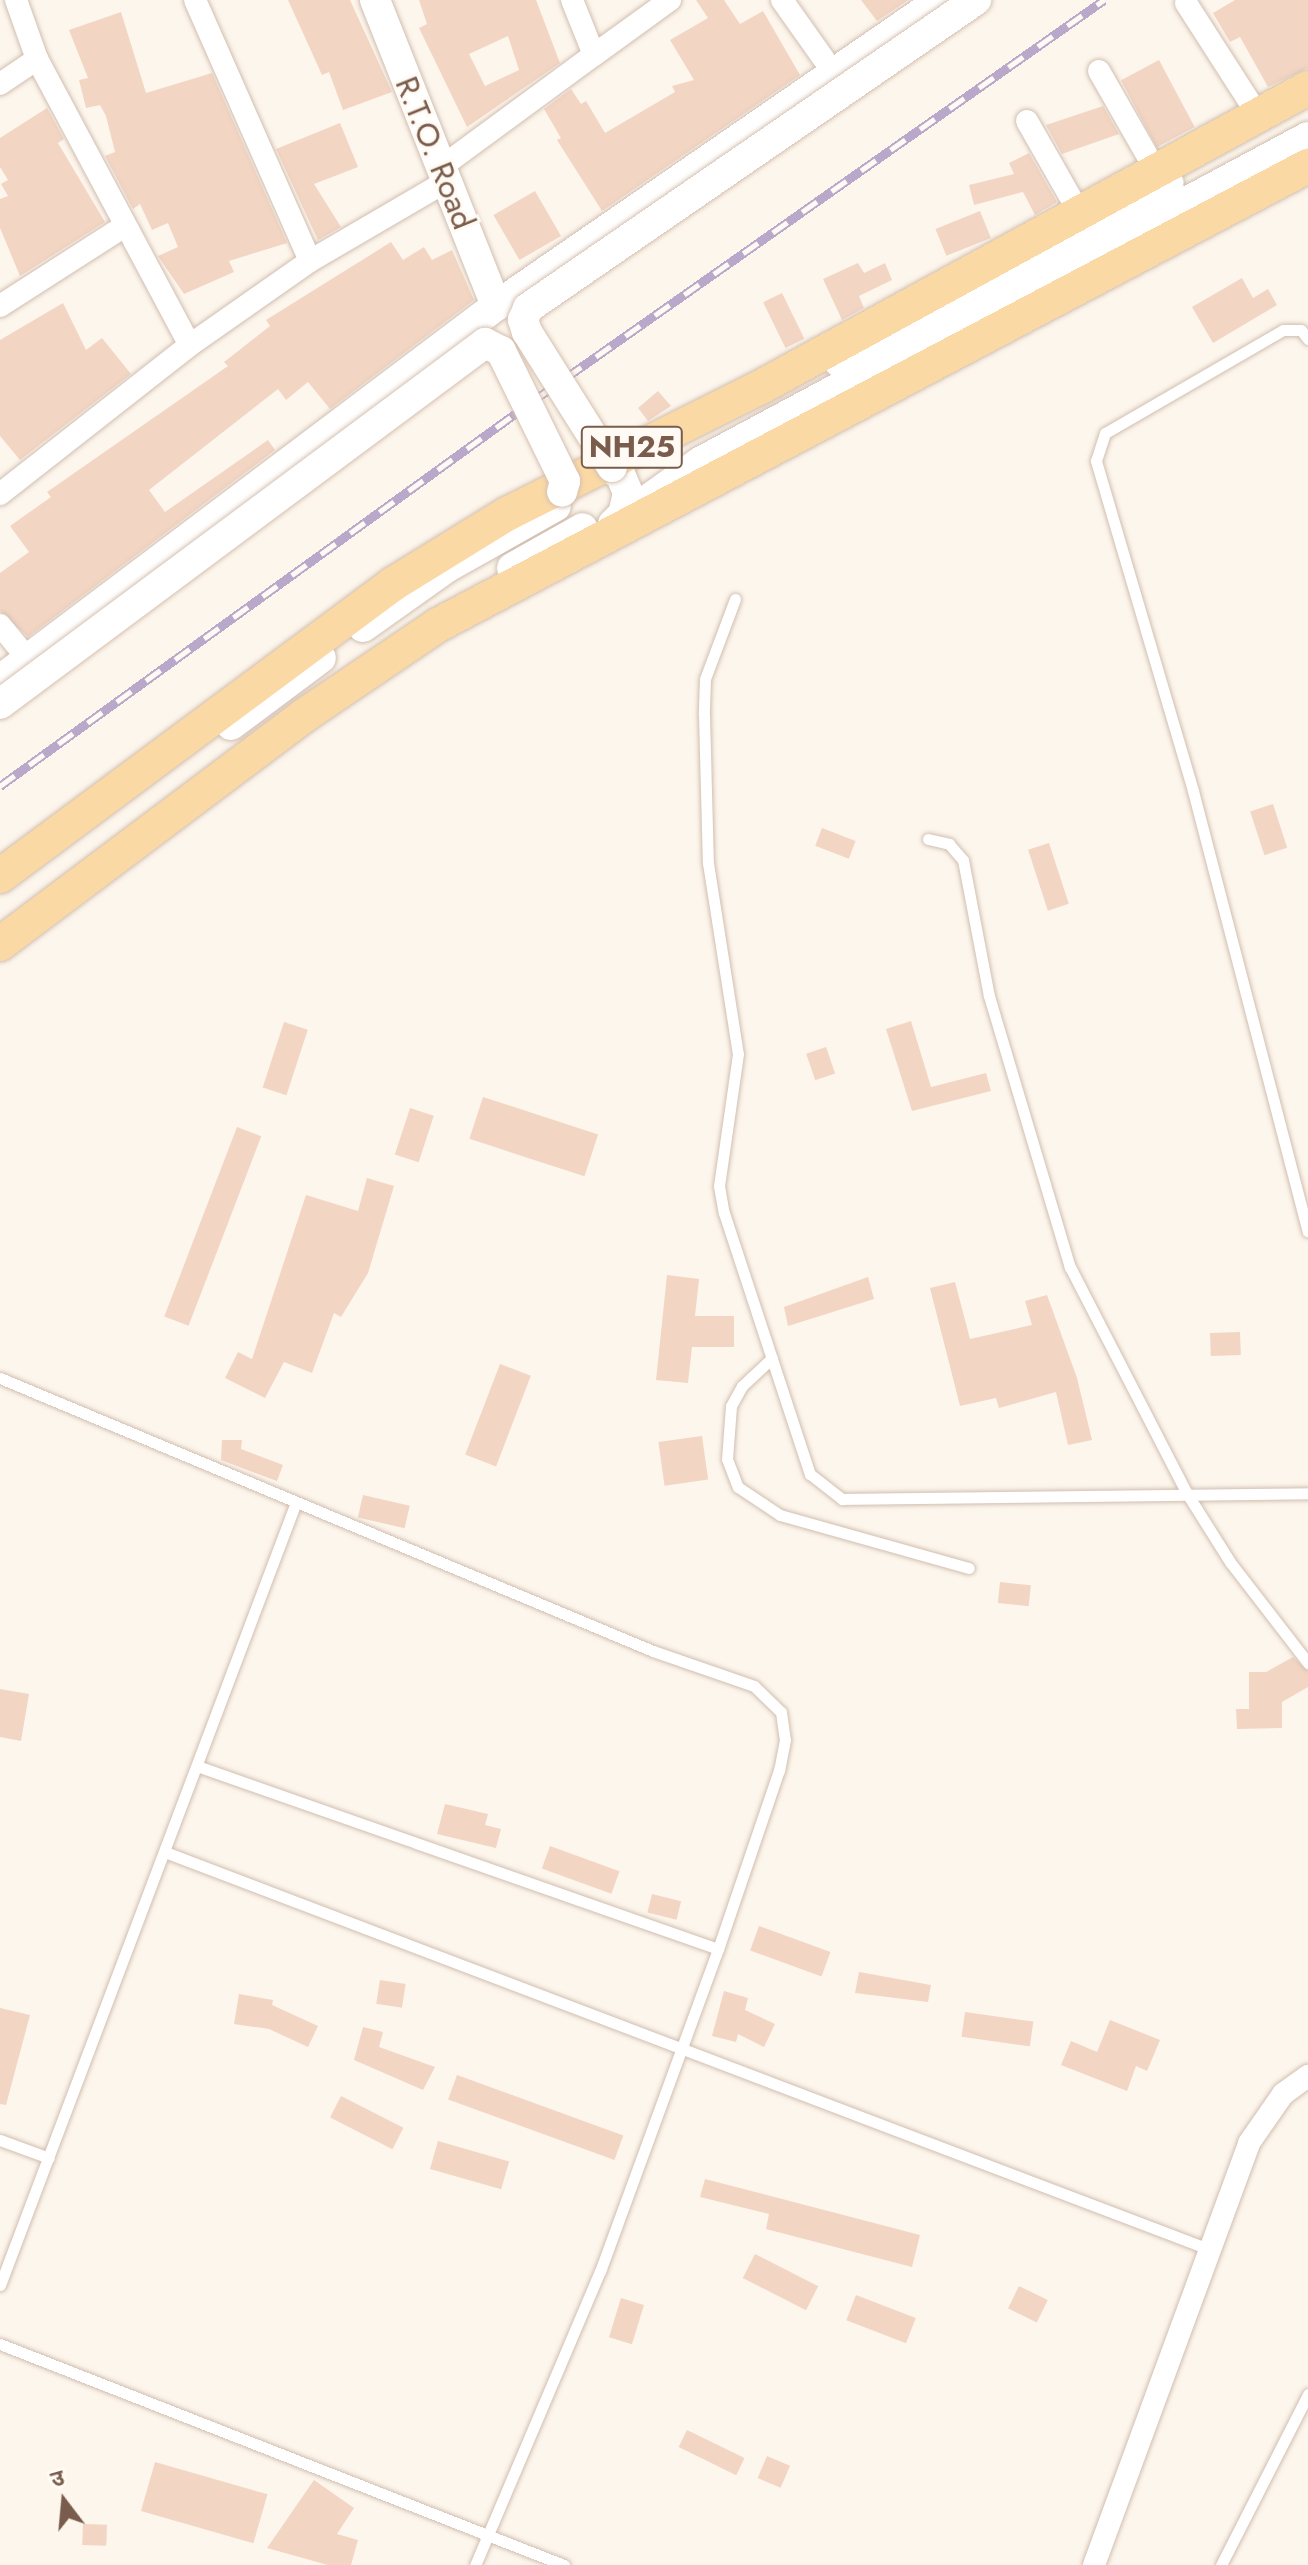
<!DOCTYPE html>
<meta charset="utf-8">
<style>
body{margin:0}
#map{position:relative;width:1308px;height:2565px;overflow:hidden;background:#fdf6ec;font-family:Jost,"Noto Sans Devanagari",sans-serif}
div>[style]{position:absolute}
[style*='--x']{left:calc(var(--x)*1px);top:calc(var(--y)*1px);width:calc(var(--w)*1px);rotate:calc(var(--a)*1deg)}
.building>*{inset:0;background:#f3d5c3;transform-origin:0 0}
.roads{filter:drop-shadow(0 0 2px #d1beb0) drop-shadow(0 0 2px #d1beb0)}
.lane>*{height:11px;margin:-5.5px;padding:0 5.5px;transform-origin:5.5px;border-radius:5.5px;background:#fff}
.street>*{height:22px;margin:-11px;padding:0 11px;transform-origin:11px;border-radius:11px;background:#fff}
.secondary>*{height:30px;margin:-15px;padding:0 15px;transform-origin:15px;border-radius:15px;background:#fff}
.primary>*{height:34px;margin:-17px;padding:0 17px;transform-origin:17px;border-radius:17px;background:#fbd9a5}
.rail>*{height:9px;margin-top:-4.5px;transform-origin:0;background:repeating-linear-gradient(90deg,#fffaf3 0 18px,#b9a8c9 0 36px);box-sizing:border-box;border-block:2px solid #b9a8c9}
.bridges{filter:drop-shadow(0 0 2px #d6c0b0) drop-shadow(0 0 2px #d6c0b0)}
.secondary-bridge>*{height:30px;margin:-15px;padding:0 15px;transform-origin:15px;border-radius:15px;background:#fff}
span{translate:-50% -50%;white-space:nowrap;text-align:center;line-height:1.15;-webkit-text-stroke:6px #fffaf3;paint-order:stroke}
.shield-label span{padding:2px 6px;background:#fffaf3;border:2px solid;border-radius:6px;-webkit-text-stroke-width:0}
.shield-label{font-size:30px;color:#7a5c4d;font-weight:700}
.street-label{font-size:32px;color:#7a5c4d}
.north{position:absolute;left:24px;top:2461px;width:80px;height:80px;-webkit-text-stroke:6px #fffaf3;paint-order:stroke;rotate:344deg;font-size:22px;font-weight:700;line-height:32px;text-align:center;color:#7a5c4d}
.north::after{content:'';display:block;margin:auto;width:28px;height:36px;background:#7a5c4d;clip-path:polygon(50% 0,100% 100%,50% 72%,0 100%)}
</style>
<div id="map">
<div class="building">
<i style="clip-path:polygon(288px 0,350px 0,392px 92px,343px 110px,329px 72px,322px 75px)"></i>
<i style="clip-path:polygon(evenodd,419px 0,536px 0,560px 63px,467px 127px,419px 28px,427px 24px,419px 0,508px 36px,519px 70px,485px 86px,469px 54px,508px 36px)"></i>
<i style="clip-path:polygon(696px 0,724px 0,740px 24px,763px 11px,800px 75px,602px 211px,557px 140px,561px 138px,544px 109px,571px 89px,581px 104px,586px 101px,605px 133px,675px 92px,672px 86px,694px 80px,670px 40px,708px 18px)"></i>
<i style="clip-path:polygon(861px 0,908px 0,877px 21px)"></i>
<i style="clip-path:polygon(1235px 0,1308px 0,1308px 68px,1268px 87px,1240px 37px,1230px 42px,1213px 13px)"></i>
<i style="clip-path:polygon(121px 12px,146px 93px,212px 73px,287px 243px,229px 261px,234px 272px,184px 294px,158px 256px,178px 247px,168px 223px,152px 230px,140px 204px,133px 209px,105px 156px,115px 152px,106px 116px,100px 105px,86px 108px,79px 80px,88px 78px,69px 30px)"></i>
<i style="left:1159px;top:60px;width:76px;height:43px;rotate:62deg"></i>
<i style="clip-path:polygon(1103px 106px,1119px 134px,1062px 154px,1046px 125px)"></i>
<i style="clip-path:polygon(47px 108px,64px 139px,58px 143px,105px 222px,20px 276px,0 228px,0 199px,8px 196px,1px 184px,8px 180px,0 167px,0 138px)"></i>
<i style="clip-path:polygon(340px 123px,358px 167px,314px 184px,341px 227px,318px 240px,276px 149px)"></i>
<i style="clip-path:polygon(1029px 153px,1057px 202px,1035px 215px,1023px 192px,974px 205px,969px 185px,1014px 174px,1009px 163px)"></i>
<i style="left:535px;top:191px;width:52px;height:48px;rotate:60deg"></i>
<i style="left:980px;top:211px;width:29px;height:48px;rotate:68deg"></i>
<i style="clip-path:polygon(391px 242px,403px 260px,424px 247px,432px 260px,452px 250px,474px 300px,330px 409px,308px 382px,286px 400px,278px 389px,149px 490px,165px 512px,268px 440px,275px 450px,28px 637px,0 611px,0 573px,29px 552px,10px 526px,51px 497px,47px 492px,228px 366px,224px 362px,270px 326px,266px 320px)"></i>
<i style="clip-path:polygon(858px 263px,864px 273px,885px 263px,892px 280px,859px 296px,864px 308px,842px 320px,823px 279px)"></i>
<i style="clip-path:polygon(1242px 278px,1253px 298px,1268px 289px,1277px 305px,1213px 343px,1192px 307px)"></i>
<i style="left:782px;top:293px;width:51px;height:21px;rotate:64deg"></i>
<i style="clip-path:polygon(63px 303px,86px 350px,102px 338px,131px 374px,20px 460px,0 436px,0 340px)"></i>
<i style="clip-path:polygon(658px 391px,671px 406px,648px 421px,638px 408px)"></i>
<i style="left:1273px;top:804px;width:46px;height:24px;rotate:72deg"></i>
<i style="left:822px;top:828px;width:36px;height:19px;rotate:21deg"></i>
<i style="left:1049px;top:843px;width:64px;height:22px;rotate:72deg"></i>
<i style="clip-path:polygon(911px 1021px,931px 1087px,986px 1073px,991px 1091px,912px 1111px,886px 1029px)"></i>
<i style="left:284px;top:1022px;width:25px;height:69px;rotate:18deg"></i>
<i style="left:826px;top:1047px;width:28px;height:21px;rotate:71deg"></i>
<i style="left:483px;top:1097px;width:121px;height:44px;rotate:18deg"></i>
<i style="left:410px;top:1108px;width:25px;height:49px;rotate:18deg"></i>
<i style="left:237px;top:1127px;width:26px;height:203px;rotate:21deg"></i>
<i style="clip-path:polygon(367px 1178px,394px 1186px,368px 1273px,341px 1317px,334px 1313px,312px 1373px,284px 1362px,265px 1398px,225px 1378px,238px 1352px,252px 1359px,306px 1195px,358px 1211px)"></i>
<i style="clip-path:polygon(667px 1275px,699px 1279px,695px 1316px,734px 1316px,734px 1347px,692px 1347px,688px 1383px,656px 1380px)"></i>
<i style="clip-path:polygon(868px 1277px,874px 1299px,788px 1326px,784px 1307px)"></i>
<i style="clip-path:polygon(955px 1282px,970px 1339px,1032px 1325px,1025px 1301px,1047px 1295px,1077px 1378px,1092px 1440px,1068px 1445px,1056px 1392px,999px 1408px,996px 1398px,960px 1406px,930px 1288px)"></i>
<i style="left:1240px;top:1332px;width:23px;height:30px;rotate:88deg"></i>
<i style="left:500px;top:1364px;width:33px;height:97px;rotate:21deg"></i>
<i style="left:702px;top:1436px;width:44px;height:44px;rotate:82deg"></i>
<i style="clip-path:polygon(222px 1440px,242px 1440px,241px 1449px,283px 1465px,277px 1481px,221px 1460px)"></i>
<i style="left:363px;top:1495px;width:48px;height:23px;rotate:13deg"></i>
<i style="left:1000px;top:1582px;width:31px;height:21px;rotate:6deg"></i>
<i style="clip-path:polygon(1293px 1657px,1308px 1671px,1308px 1687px,1282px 1702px,1282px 1728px,1237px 1729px,1236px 1709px,1249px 1709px,1249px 1672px,1266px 1672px)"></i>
<i style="clip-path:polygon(0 1689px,29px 1694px,21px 1741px,0 1737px)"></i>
<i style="clip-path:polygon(445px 1804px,488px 1814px,485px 1825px,501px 1829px,496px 1848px,437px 1834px)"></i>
<i style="left:550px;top:1846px;width:74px;height:24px;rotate:20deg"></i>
<i style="left:652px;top:1894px;width:30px;height:19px;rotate:14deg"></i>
<i style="left:759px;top:1926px;width:76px;height:26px;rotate:20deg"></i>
<i style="clip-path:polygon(859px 1972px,931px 1985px,928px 2002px,855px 1993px)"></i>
<i style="left:380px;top:1980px;width:26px;height:24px;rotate:9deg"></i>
<i style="clip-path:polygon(724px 1991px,748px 1998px,745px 2010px,775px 2024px,764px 2047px,738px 2034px,736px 2042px,712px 2036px)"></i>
<i style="clip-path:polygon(239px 1994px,273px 2000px,272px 2005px,318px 2026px,308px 2047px,269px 2029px,234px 2024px)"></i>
<i style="clip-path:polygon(0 2008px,30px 2015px,6px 2105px,0 2104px)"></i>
<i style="left:965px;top:2012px;width:69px;height:25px;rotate:8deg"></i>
<i style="clip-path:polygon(1110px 2020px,1160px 2040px,1147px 2071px,1136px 2066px,1127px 2091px,1061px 2065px,1071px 2041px,1097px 2052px)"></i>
<i style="clip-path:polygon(363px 2027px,383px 2032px,379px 2047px,435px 2067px,423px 2090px,354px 2060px)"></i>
<i style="left:457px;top:2075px;width:177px;height:26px;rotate:20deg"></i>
<i style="left:341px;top:2096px;width:70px;height:24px;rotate:27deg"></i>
<i style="left:438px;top:2141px;width:74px;height:29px;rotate:16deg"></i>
<i style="clip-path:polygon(705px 2179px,920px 2235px,912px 2267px,766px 2229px,769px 2214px,700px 2197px)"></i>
<i style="left:755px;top:2254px;width:71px;height:27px;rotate:27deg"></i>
<i style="left:1019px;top:2286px;width:32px;height:25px;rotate:26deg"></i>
<i style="left:856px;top:2295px;width:64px;height:27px;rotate:21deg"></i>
<i style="left:621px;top:2298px;width:24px;height:41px;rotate:17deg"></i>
<i style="left:687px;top:2430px;width:64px;height:19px;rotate:26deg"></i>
<i style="left:767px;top:2456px;width:25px;height:24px;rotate:23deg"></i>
<i style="left:155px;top:2462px;width:117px;height:51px;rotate:16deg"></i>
<i style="clip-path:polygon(314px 2480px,354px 2508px,337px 2534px,358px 2540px,351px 2565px,328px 2565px,267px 2548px)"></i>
<i style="left:83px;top:2524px;width:24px;height:21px;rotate:2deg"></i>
</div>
<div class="roads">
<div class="lane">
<i style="--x:1308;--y:339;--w:11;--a:-128"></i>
<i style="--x:1301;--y:330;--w:18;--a:180"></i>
<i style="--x:1283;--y:330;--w:206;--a:149.9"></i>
<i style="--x:1105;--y:433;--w:29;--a:108"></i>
<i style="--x:1096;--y:461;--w:344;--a:73.6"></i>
<i style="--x:1193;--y:791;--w:455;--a:75.4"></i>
<i style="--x:735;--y:599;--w:85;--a:110.6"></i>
<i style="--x:705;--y:679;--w:36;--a:92"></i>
<i style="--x:704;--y:715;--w:148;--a:88.5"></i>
<i style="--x:708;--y:863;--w:193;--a:81.1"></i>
<i style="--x:738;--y:1054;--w:133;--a:98.2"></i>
<i style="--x:719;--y:1186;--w:27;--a:80"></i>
<i style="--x:724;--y:1213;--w:275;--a:71.8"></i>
<i style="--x:810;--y:1474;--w:41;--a:38"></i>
<i style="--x:842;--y:1499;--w:466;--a:-0.7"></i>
<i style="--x:928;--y:839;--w:22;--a:13"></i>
<i style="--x:949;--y:844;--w:21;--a:49"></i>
<i style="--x:963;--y:860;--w:138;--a:79.2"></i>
<i style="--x:989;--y:996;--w:283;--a:73.4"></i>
<i style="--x:1070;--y:1267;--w:253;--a:62.7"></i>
<i style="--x:1186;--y:1492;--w:83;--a:57.8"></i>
<i style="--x:1230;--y:1562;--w:128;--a:52.3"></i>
<i style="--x:772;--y:1358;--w:41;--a:137"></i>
<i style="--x:742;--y:1386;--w:23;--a:119"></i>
<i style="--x:731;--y:1406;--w:53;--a:94.3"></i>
<i style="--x:727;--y:1459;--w:30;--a:69"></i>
<i style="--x:738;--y:1487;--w:50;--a:33.7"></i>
<i style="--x:780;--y:1515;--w:196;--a:15.7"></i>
<i style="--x:0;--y:1378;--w:708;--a:22.69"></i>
<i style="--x:653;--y:1651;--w:107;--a:19.1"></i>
<i style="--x:754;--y:1686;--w:37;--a:44"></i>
<i style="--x:781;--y:1712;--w:28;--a:82"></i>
<i style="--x:785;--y:1740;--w:31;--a:101"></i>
<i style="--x:779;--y:1770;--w:189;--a:108.8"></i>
<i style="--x:718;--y:1949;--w:343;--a:110.1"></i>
<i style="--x:600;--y:2271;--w:319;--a:113"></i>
<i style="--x:197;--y:1766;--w:552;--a:19.35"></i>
<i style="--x:165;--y:1852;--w:1119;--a:20.83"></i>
<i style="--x:0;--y:2140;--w:52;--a:20.2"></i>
<i style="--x:0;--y:2285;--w:837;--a:-69.29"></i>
<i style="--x:0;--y:2344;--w:606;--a:21.4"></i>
<i style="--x:1221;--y:2565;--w:192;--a:-63"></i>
</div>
<div class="street">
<i style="--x:16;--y:0;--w:63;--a:70.4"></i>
<i style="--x:37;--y:59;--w:324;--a:61.9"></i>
<i style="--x:190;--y:345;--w:146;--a:-35"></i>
<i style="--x:195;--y:0;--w:285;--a:66.2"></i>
<i style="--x:310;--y:261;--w:156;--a:-30.3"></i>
<i style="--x:572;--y:0;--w:59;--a:68.2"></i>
<i style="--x:594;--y:55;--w:94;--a:-35.9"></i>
<i style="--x:782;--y:0;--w:88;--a:54.7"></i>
<i style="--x:1186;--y:3;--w:133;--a:57.3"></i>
<i style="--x:1099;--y:71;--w:113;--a:60.3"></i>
<i style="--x:0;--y:84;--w:45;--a:-34"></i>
<i style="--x:1027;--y:121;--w:105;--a:60.3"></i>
<i style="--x:440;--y:168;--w:191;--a:-36.3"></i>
<i style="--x:0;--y:306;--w:146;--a:-32.7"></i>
<i style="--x:0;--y:494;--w:241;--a:-38.1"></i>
<i style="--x:0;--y:625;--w:44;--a:50.5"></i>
<i style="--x:1094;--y:2565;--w:450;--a:-69.8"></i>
<i style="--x:1249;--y:2143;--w:60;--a:-55.2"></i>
<i style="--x:1283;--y:2094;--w:31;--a:-36"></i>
</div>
<div class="secondary">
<i style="--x:375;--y:0;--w:329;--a:68.4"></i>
<i style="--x:839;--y:362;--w:375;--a:-28.5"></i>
<i style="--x:601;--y:464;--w:21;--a:28"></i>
<i style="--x:620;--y:474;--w:21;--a:67"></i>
<i style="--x:628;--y:493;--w:22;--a:103"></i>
<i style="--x:623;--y:514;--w:14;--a:135"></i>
<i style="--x:639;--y:506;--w:75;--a:-35.8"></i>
<i style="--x:700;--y:462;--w:689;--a:-28.13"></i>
<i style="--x:512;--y:568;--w:81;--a:-29.4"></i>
<i style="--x:363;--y:627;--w:102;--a:-35.4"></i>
<i style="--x:446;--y:568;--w:126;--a:-29.4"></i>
<i style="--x:0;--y:680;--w:621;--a:-37.02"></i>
<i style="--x:496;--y:306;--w:539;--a:-34.57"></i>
<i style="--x:231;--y:725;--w:112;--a:-36.7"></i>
</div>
<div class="primary">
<i style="--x:0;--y:876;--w:490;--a:-36.6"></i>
<i style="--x:393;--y:584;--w:134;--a:-31.6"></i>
<i style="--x:507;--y:514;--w:282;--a:-26.6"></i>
<i style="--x:759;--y:388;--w:626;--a:-28.65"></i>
<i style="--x:0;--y:944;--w:381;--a:-36.9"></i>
<i style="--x:305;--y:715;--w:161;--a:-34.1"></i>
<i style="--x:438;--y:625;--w:984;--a:-27.82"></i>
</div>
</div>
<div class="rail">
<i style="--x:0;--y:786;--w:663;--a:-35.85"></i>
<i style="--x:537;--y:398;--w:693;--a:-35.07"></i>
</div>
<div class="bridges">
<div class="secondary-bridge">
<i style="--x:612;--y:467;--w:160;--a:-122.2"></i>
<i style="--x:527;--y:332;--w:13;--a:-108"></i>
<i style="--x:523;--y:320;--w:13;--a:-67"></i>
<i style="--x:528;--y:308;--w:544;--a:-34.51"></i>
<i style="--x:0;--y:704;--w:605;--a:-36.66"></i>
<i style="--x:485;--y:343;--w:18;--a:27"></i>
<i style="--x:501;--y:351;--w:145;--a:63.8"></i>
<i style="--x:565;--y:481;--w:11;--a:105"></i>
</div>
</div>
<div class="shield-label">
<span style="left:632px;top:447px">NH25</span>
</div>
<div class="street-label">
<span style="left:435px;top:153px;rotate:68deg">R.T.O. Road</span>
</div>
<div class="north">उ</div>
</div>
